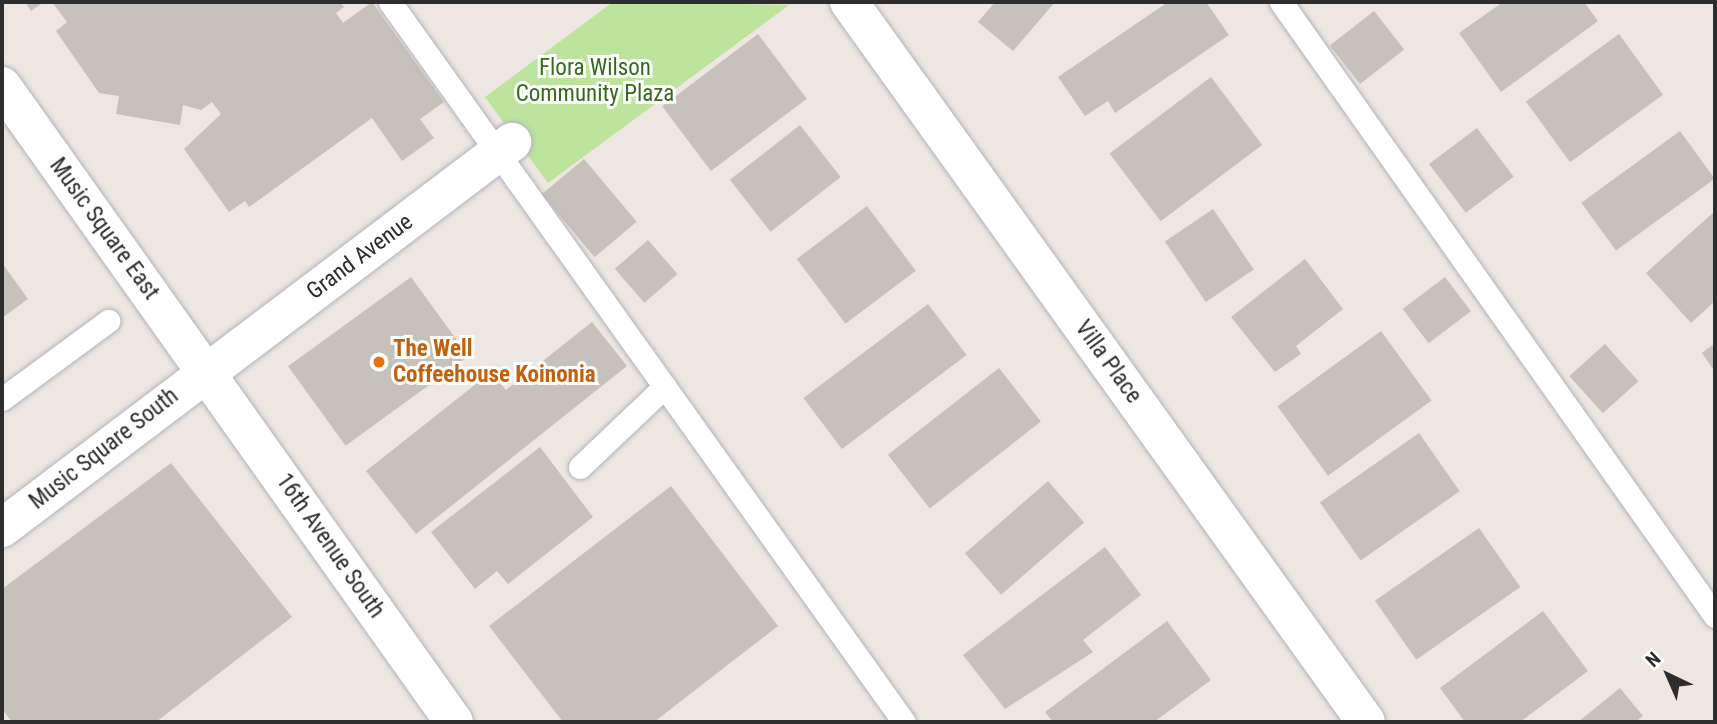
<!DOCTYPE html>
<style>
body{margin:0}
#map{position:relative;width:1717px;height:724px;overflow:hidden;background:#eee6e0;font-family:"Roboto Condensed",sans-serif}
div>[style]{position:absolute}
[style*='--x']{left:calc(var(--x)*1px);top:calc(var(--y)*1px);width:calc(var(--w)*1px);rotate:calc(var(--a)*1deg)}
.green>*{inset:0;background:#bce49d}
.building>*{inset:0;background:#c7c1bb;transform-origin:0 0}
.roads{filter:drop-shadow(0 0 2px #b0b3bd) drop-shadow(0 0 2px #b0b3bd)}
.service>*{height:23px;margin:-11.5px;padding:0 11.5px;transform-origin:11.5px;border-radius:11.5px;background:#fff}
.minor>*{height:38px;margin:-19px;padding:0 19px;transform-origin:19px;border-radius:19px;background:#fff}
.secondary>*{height:38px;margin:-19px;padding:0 19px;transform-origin:19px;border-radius:19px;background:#fff}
.dots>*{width:19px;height:19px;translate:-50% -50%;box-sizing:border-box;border:4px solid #fff;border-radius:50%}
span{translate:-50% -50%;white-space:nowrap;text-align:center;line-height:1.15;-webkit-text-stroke:6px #fff;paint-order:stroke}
.park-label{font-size:23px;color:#346b1b}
.street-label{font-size:23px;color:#2d2d2d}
.food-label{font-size:23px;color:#c56008;font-weight:700}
.left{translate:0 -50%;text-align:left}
.frame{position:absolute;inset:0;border:4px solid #2d2d2d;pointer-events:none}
.north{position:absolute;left:1633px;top:640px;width:70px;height:70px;-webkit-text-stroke:5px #fff;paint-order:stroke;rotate:316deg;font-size:19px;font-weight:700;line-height:28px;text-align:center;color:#2d2d2d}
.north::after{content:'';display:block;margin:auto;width:24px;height:32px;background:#2d2d2d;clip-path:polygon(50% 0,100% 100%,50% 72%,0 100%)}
</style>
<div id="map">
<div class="green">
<i style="clip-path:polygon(613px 2px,789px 5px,548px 183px,485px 97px)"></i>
</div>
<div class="building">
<i style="clip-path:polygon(25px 2px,44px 2px,31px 11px)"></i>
<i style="clip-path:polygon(52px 2px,340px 2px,344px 7px,336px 13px,343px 23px,372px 2px,444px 102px,420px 119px,434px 138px,402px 161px,372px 118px,249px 207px,245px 201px,229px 212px,184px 149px,221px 114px,212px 102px,201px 110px,183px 105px,180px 125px,116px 114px,119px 96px,99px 93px,56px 31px,67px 22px)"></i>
<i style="clip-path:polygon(995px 2px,1055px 2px,1013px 51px,978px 22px)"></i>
<i style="clip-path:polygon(1168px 2px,1206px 2px,1229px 35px,1115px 113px,1108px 101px,1085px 116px,1058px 77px)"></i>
<i style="clip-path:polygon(1503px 2px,1584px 2px,1598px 21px,1501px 92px,1459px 33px)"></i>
<i style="left:1374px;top:11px;width:49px;height:56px;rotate:52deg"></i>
<i style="left:758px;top:34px;width:81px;height:120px;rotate:53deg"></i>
<i style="left:1619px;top:34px;width:75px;height:115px;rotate:54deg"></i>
<i style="left:1211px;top:77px;width:85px;height:127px;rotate:53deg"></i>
<i style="left:800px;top:125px;width:66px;height:89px;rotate:52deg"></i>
<i style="left:1477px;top:128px;width:61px;height:60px;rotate:53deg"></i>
<i style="left:1680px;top:131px;width:59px;height:122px;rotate:54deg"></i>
<i style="left:584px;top:159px;width:82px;height:55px;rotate:50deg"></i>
<i style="left:867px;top:206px;width:81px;height:88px;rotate:53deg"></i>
<i style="left:1213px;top:209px;width:73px;height:58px;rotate:56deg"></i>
<i style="clip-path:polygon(1715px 211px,1715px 301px,1691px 323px,1646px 273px)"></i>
<i style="left:648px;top:240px;width:45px;height:44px;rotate:49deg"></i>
<i style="clip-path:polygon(1305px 259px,1343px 309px,1296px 346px,1301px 354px,1275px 372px,1231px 317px)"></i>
<i style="clip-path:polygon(2px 263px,28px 299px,2px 318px)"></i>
<i style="left:411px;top:277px;width:98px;height:152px;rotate:54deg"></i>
<i style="left:1445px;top:277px;width:43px;height:53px;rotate:53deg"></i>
<i style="left:928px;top:304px;width:64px;height:156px;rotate:53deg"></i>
<i style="clip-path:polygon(592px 322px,627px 366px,416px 534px,366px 471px,491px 372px,506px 390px)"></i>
<i style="left:1381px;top:331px;width:86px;height:128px;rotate:54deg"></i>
<i style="clip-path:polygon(1715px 343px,1715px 372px,1702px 353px)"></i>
<i style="left:1605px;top:344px;width:50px;height:48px;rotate:48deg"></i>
<i style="left:999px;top:368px;width:68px;height:141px;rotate:52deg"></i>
<i style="left:1419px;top:433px;width:71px;height:121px;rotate:55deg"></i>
<i style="clip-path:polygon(540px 447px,593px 517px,508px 584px,497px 571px,475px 589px,431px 532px)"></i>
<i style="clip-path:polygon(171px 463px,292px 617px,156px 722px,12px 722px,2px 709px,2px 589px)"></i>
<i style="left:1048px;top:481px;width:55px;height:110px;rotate:49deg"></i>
<i style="clip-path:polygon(671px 486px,778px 626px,654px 722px,563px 722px,489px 626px)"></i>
<i style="left:1479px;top:528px;width:72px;height:127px;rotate:55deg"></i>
<i style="clip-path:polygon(1105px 547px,1141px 595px,1083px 640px,1093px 652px,1005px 709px,963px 655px)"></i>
<i style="clip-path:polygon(1543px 611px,1588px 671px,1520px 722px,1465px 722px,1440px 688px)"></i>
<i style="clip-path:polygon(1167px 621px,1211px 680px,1154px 722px,1053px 722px,1045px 712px)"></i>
<i style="clip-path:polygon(1620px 688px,1643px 716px,1635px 722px,1578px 722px)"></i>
</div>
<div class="roads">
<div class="service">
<i style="--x:390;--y:2;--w:885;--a:54.48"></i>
<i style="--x:1281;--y:2;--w:752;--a:54.75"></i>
<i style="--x:2;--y:399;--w:132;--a:-36.3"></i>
<i style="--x:580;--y:467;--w:117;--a:-43.6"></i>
</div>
<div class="minor">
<i style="--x:849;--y:2;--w:886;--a:54.32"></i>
<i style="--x:2;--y:528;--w:640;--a:-37.12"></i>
</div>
<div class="secondary">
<i style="--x:2;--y:86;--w:780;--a:54.6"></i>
</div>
</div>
<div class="dots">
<i style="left:379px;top:362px;background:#e8710a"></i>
</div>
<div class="park-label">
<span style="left:595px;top:81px">Flora Wilson<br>Community Plaza</span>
</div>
<div class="street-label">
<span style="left:104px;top:229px;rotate:54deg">Music Square East</span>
<span style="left:360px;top:257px;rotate:-37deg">Grand Avenue</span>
<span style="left:1108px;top:362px;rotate:54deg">Villa Place</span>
<span style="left:104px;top:449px;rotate:-38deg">Music Square South</span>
<span style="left:330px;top:546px;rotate:55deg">16th Avenue South</span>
</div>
<div class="food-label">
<span class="left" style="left:393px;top:362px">The Well<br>Coffeehouse Koinonia</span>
</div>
<div class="frame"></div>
<div class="north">N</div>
</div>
